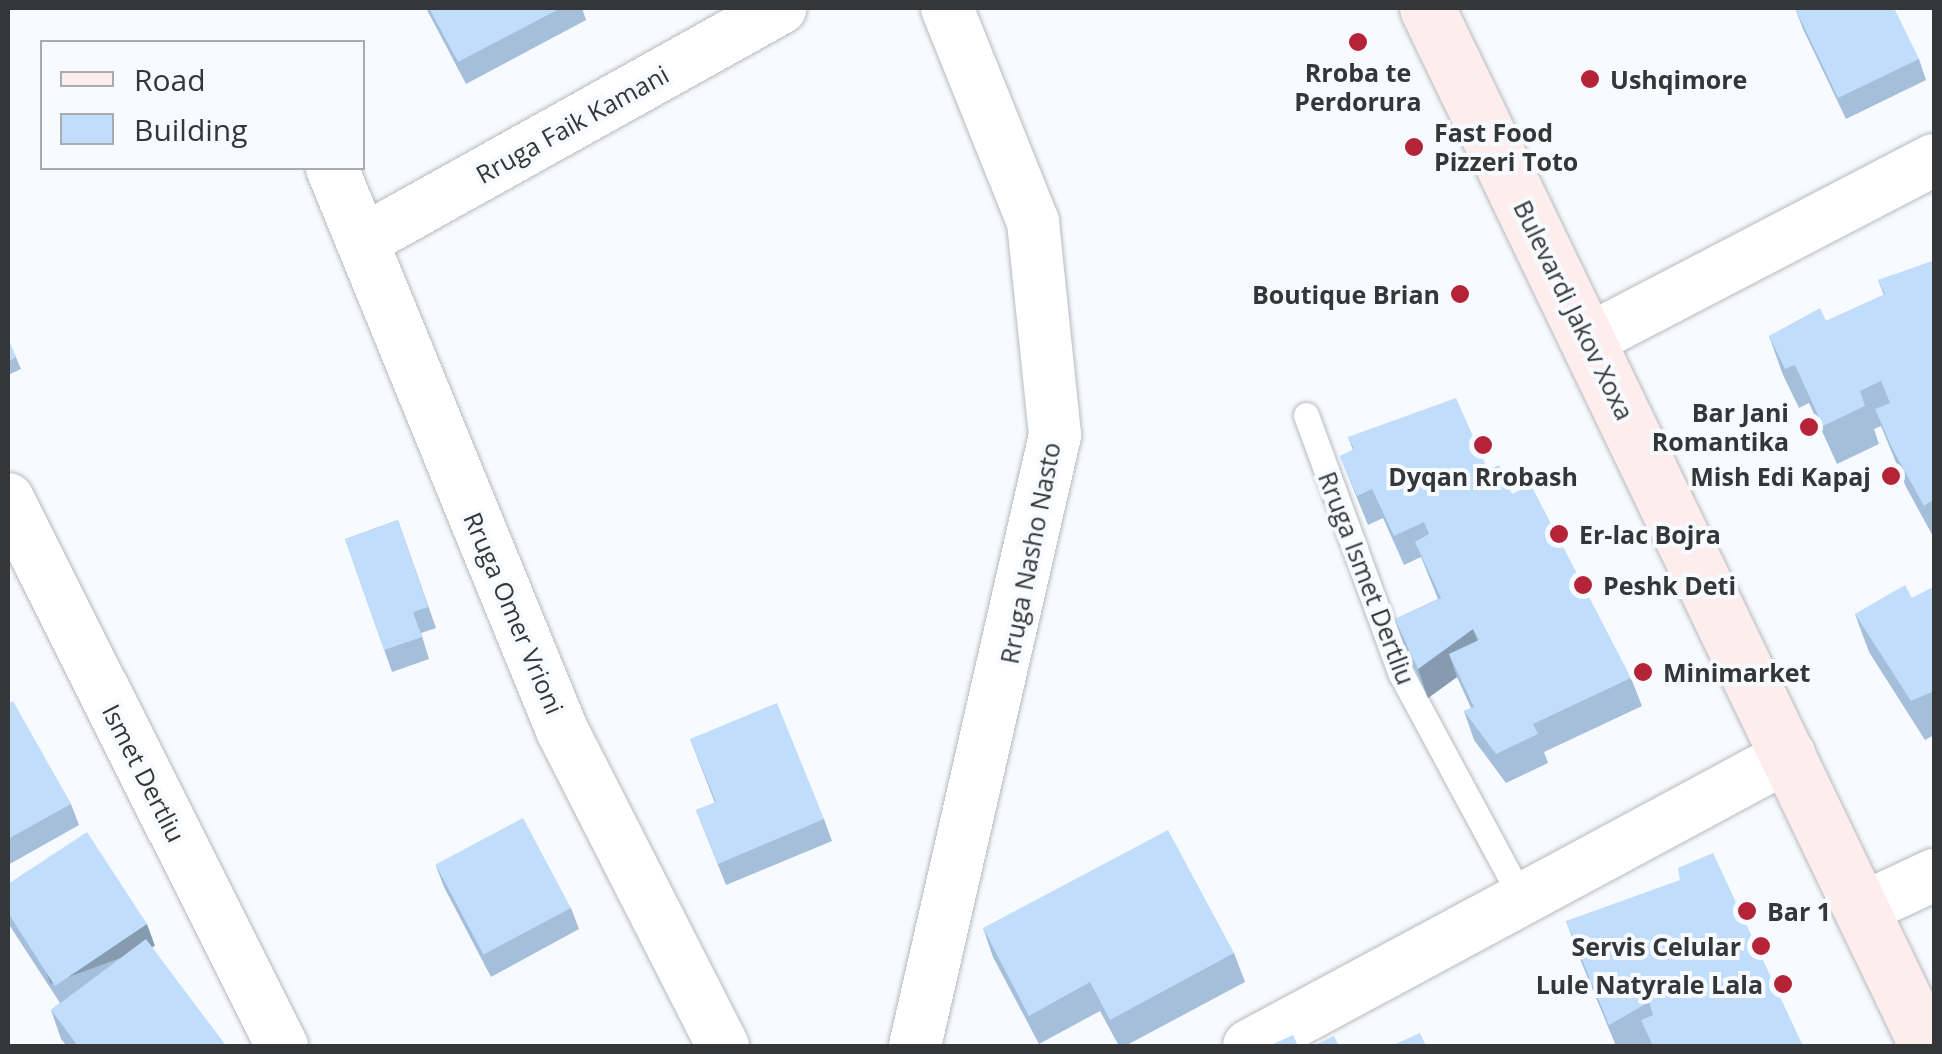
<!DOCTYPE html>
<style>
body{margin:0}
#map{position:relative;width:1942px;height:1054px;overflow:hidden;background:#f7fafe;font-family:"Open Sans",sans-serif}
div>[style]{position:absolute}
[style*='--x']{left:calc(var(--x)*1px);top:calc(var(--y)*1px);width:calc(var(--w)*1px);rotate:calc(var(--a)*1deg)}
.roads{filter:drop-shadow(0 0 2px #b7babd) drop-shadow(0 0 2px #b7babd)}
.lane>*{height:25px;margin:-12.5px;padding:0 12.5px;transform-origin:12.5px;border-radius:12.5px;background:#fff}
.street>*{height:52px;margin:-26px;padding:0 26px;transform-origin:26px;border-radius:26px;background:#fff}
.secondary>*{height:55px;margin:-27.5px;padding:0 27.5px;transform-origin:27.5px;border-radius:27.5px;background:#fdeded}
.wall>*{inset:0;background:#a5bed9}
.shaded-wall>*{inset:0;background:#869bb0;transform-origin:0 0}
.building>*{inset:0;background:#c0ddfc;transform-origin:0 0}
.dots>*{width:28px;height:28px;translate:-50% -50%;box-sizing:border-box;border:5px solid #f7fafe;border-radius:50%}
span{translate:-50% -50%;white-space:nowrap;text-align:center;line-height:1.15;-webkit-text-stroke:8px #f7fafe;paint-order:stroke}
.poi-label{font-size:25px;color:#353637;font-weight:700}
.left{translate:0 -50%;text-align:left}
.right{translate:-100% -50%;text-align:right}
.street-label{font-size:25px;color:#353637}
.frame{position:absolute;inset:0;border:10px solid #353637;pointer-events:none}
.legend{position:absolute;left:40px;top:40px;width:325px;height:130px;box-sizing:border-box;background:#f7fafe;border:2px solid #a9acae;margin:0;padding:12px 18px;list-style:none;font-size:30px;color:#353637}
.legend li{display:flex;align-items:center;gap:20px;height:50px}
.legend b{width:50px;border:2px solid #a9acae}
</style>
<div id="map">
<div class="roads">
<div class="lane">
<i style="--x:1306;--y:415;--w:276;--a:69.9"></i>
<i style="--x:1401;--y:674;--w:253;--a:61.7"></i>
</div>
<div class="street">
<i style="--x:332;--y:168;--w:607;--a:67.74"></i>
<i style="--x:562;--y:730;--w:355;--a:63"></i>
<i style="--x:362;--y:241;--w:479;--a:-29.1"></i>
<i style="--x:1588;--y:340;--w:390;--a:-27.5"></i>
<i style="--x:8;--y:499;--w:612;--a:63.39"></i>
<i style="--x:1861;--y:909;--w:81;--a:-25"></i>
<i style="--x:915;--y:1046;--w:627;--a:-77.09"></i>
<i style="--x:1055;--y:435;--w:214;--a:-95.9"></i>
<i style="--x:1033;--y:222;--w:231;--a:-111.9"></i>
<i style="--x:1249;--y:1046;--w:614;--a:-28.28"></i>
</div>
<div class="secondary">
<i style="--x:1427;--y:8;--w:1152;--a:64.28"></i>
</div>
</div>
<div class="wall">
<i style="clip-path:polygon(426px 8px,582px 8px,586px 20px,466px 84px)"></i>
<i style="clip-path:polygon(1795px 8px,1919px 59px,1926px 80px,1846px 119px,1803px 29px)"></i>
<i style="clip-path:polygon(1934px 266px,1934px 538px,1906px 487px,1881px 426px,1874px 429px,1879px 444px,1837px 464px,1809px 403px,1799px 408px,1783px 375px,1769px 336px,1826px 321px,1884px 295px,1878px 280px)"></i>
<i style="clip-path:polygon(8px 339px,21px 369px,8px 375px)"></i>
<i style="clip-path:polygon(1348px 437px,1488px 470px,1512px 494px,1631px 678px,1642px 706px,1544px 752px,1548px 763px,1506px 783px,1474px 740px,1464px 711px,1471px 708px,1457px 677px,1428px 698px,1405px 648px,1395px 619px,1438px 599px,1421px 557px,1404px 565px,1383px 518px,1368px 525px,1340px 456px,1353px 450px)"></i>
<i style="clip-path:polygon(398px 520px,436px 628px,421px 633px,429px 659px,392px 672px,345px 539px)"></i>
<i style="clip-path:polygon(1934px 587px,1934px 735px,1925px 740px,1869px 652px,1855px 614px,1912px 598px)"></i>
<i style="clip-path:polygon(8px 704px,71px 804px,79px 825px,8px 865px)"></i>
<i style="clip-path:polygon(690px 739px,824px 819px,832px 841px,726px 885px,696px 810px,715px 803px)"></i>
<i style="clip-path:polygon(436px 866px,571px 908px,579px 929px,491px 977px,444px 887px)"></i>
<i style="clip-path:polygon(8px 884px,155px 946px,152px 948px,226px 1046px,67px 1046px,61px 1039px,51px 1010px,60px 1003px,8px 923px)"></i>
<i style="clip-path:polygon(1566px 921px,1803px 1046px,1616px 1046px,1580px 959px)"></i>
<i style="clip-path:polygon(983px 928px,1234px 953px,1245px 982px,1125px 1046px,1119px 1046px,1100px 1011px,1039px 1044px,993px 957px)"></i>
</div>
<div class="shaded-wall">
<i style="clip-path:polygon(1473px 629px,1484px 658px,1449px 654px,1457px 677px,1428px 698px,1418px 669px)"></i>
<i style="left:147px;top:924px;width:23px;height:111px;rotate:70deg"></i>
</div>
<div class="building">
<i style="clip-path:polygon(429px 8px,561px 8px,458px 62px)"></i>
<i style="clip-path:polygon(1795px 8px,1894px 8px,1919px 59px,1838px 98px)"></i>
<i style="clip-path:polygon(1932px 261px,1934px 266px,1934px 499px,1924px 506px,1892px 448px,1875px 409px,1890px 403px,1881px 381px,1860px 391px,1865px 406px,1823px 426px,1795px 365px,1785px 369px,1769px 336px,1820px 308px,1826px 321px,1885px 294px,1878px 280px)"></i>
<i style="clip-path:polygon(8px 339px,16px 357px,8px 362px)"></i>
<i style="clip-path:polygon(1456px 398px,1488px 470px,1499px 465px,1512px 494px,1531px 485px,1631px 678px,1533px 724px,1538px 734px,1496px 754px,1464px 711px,1474px 707px,1449px 654px,1479px 640px,1473px 629px,1418px 669px,1395px 619px,1441px 598px,1415px 542px,1429px 534px,1424px 522px,1394px 536px,1372px 489px,1357px 496px,1340px 456px,1354px 449px,1348px 437px)"></i>
<i style="clip-path:polygon(398px 520px,428px 607px,413px 612px,422px 637px,384px 650px,345px 539px)"></i>
<i style="clip-path:polygon(1905px 585px,1912px 598px,1934px 587px,1934px 691px,1911px 701px,1855px 614px)"></i>
<i style="clip-path:polygon(13px 701px,71px 804px,8px 839px,8px 704px)"></i>
<i style="clip-path:polygon(777px 703px,824px 819px,718px 864px,696px 810px,716px 802px,690px 739px)"></i>
<i style="left:523px;top:818px;width:102px;height:99px;rotate:62deg"></i>
<i style="clip-path:polygon(1168px 830px,1234px 953px,1110px 1020px,1090px 982px,1029px 1016px,983px 928px)"></i>
<i style="clip-path:polygon(87px 832px,147px 924px,55px 986px,8px 913px,8px 884px)"></i>
<i style="clip-path:polygon(1713px 853px,1803px 1046px,1653px 1046px,1641px 1020px,1653px 1015px,1649px 1002px,1609px 1025px,1566px 921px,1680px 880px,1678px 868px)"></i>
<i style="clip-path:polygon(146px 939px,226px 1046px,78px 1046px,51px 1010px)"></i>
<i style="clip-path:polygon(1420px 1033px,1426px 1046px,1391px 1046px)"></i>
<i style="clip-path:polygon(1293px 1035px,1298px 1046px,1269px 1046px)"></i>
<i style="clip-path:polygon(1334px 1036px,1339px 1046px,1313px 1046px)"></i>
</div>
<div class="dots">
<i style="left:1358px;top:42px;background:#b52338"></i>
<i style="left:1590px;top:79px;background:#b52338"></i>
<i style="left:1414px;top:147px;background:#b52338"></i>
<i style="left:1460px;top:294px;background:#b52338"></i>
<i style="left:1809px;top:427px;background:#b52338"></i>
<i style="left:1483px;top:445px;background:#b52338"></i>
<i style="left:1891px;top:476px;background:#b52338"></i>
<i style="left:1559px;top:534px;background:#b52338"></i>
<i style="left:1583px;top:585px;background:#b52338"></i>
<i style="left:1643px;top:672px;background:#b52338"></i>
<i style="left:1747px;top:911px;background:#b52338"></i>
<i style="left:1761px;top:946px;background:#b52338"></i>
<i style="left:1783px;top:984px;background:#b52338"></i>
</div>
<div class="poi-label">
<span style="left:1358px;top:87px">Rroba te<br>Perdorura</span>
<span class="left" style="left:1610px;top:79px">Ushqimore</span>
<span class="left" style="left:1434px;top:147px">Fast Food<br>Pizzeri Toto</span>
<span class="right" style="left:1440px;top:294px">Boutique Brian</span>
<span class="right" style="left:1789px;top:427px">Bar Jani<br>Romantika</span>
<span style="left:1483px;top:476px">Dyqan Rrobash</span>
<span class="right" style="left:1871px;top:476px">Mish Edi Kapaj</span>
<span class="left" style="left:1579px;top:534px">Er-lac Bojra</span>
<span class="left" style="left:1603px;top:585px">Peshk Deti</span>
<span class="left" style="left:1663px;top:672px">Minimarket</span>
<span class="left" style="left:1767px;top:911px">Bar 1</span>
<span class="right" style="left:1741px;top:946px">Servis Celular</span>
<span class="right" style="left:1763px;top:984px">Lule Natyrale Lala</span>
</div>
<div class="street-label">
<span style="left:572px;top:124px;rotate:-29deg">Rruga Faik Kamani</span>
<span style="left:1574px;top:310px;rotate:64deg">Bulevardi Jakov Xoxa</span>
<span style="left:1030px;top:553px;rotate:-79deg">Rruga Nasho Nasto</span>
<span style="left:1367px;top:578px;rotate:69deg">Rruga Ismet Dertliu</span>
<span style="left:514px;top:613px;rotate:67deg">Rruga Omer Vrioni</span>
<span style="left:144px;top:773px;rotate:63deg">Ismet Dertliu</span>
</div>
<div class="frame"></div>
<ul class="legend">
<li><b style="height:12px;background:#fdeded"></b>Road</li>
<li><b style="height:28px;background:#c0ddfc"></b>Building</li>
</ul>
</div>
